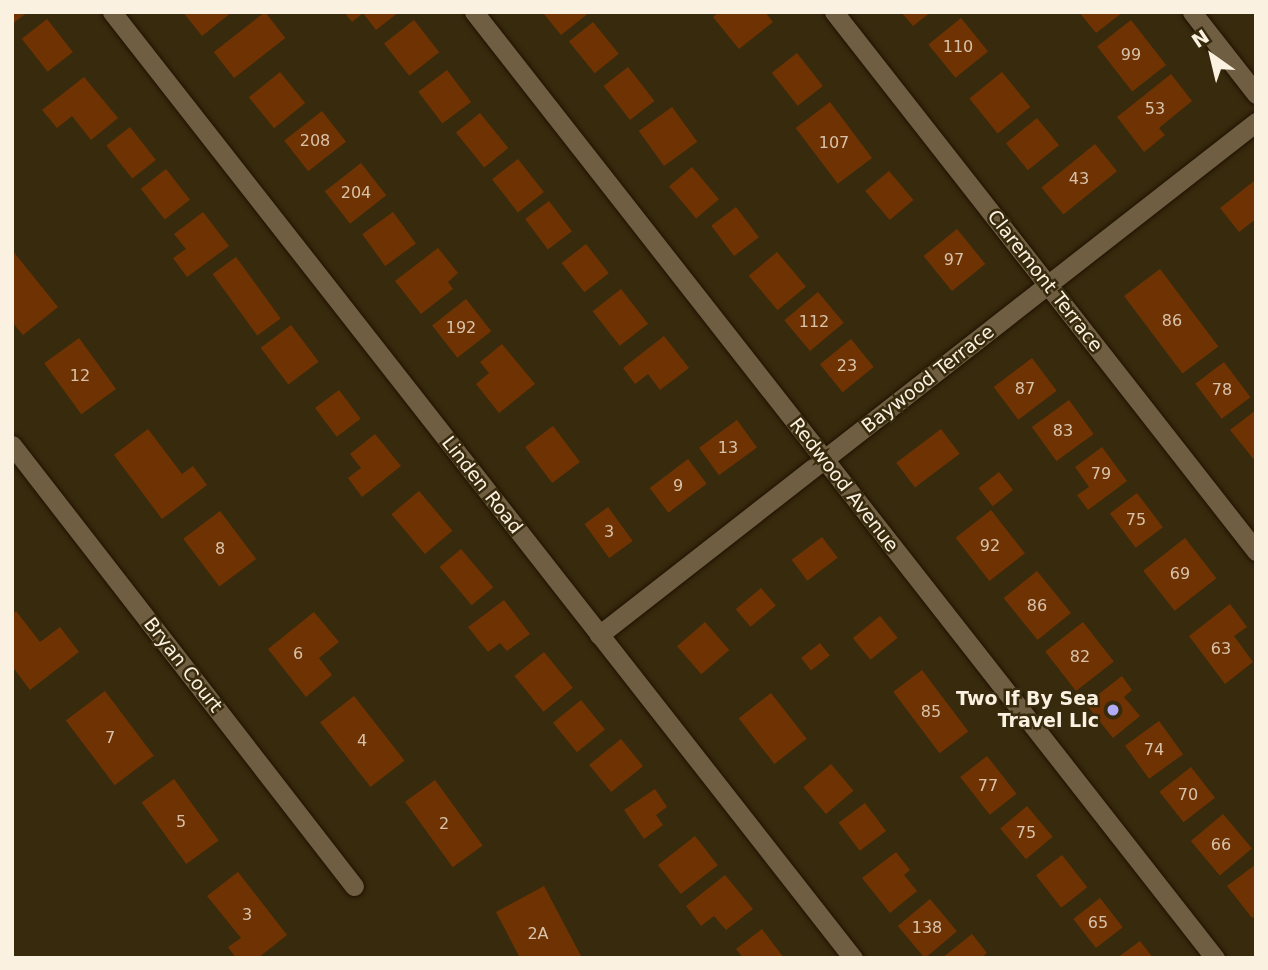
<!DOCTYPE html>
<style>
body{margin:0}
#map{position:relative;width:1268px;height:970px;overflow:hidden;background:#382a0d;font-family:"DejaVu Sans",sans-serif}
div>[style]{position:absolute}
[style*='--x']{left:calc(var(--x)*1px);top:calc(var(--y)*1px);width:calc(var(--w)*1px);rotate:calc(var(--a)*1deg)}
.building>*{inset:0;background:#6f3303;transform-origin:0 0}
.roads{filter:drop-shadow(0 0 2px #1f1200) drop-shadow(0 0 2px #1f1200)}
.minor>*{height:19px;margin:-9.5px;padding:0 9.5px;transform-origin:9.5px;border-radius:9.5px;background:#6f5e41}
.dots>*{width:19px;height:19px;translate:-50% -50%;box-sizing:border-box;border:4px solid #382a0d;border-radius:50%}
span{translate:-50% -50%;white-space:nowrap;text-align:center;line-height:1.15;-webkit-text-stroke:5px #382a0d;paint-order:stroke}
.number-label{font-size:16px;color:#d8c2aa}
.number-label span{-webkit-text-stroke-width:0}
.street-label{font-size:19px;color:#fbf1e1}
.poi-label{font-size:19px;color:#fbf1e1;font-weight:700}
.right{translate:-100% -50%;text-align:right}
.frame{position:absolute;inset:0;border:14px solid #fbf1e1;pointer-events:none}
.north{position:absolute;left:1177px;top:21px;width:70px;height:70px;-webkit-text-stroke:5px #382a0d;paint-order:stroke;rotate:326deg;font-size:19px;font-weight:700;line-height:28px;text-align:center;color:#fbf1e1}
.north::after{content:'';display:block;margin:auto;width:24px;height:32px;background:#fbf1e1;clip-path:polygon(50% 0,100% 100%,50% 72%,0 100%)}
</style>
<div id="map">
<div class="building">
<i style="clip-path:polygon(12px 12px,28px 12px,12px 24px)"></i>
<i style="clip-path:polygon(183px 12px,232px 12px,202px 36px)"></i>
<i style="left:265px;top:12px;width:33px;height:65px;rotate:52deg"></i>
<i style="clip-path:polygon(344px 12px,399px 12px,376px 30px,363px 13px,352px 22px)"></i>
<i style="clip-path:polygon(546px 12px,590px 12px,561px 35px,544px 14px)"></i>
<i style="clip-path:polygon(719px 12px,765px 12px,773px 22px,739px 49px,713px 17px)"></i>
<i style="clip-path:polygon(901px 12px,931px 12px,913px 26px)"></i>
<i style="clip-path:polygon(1079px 12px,1123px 12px,1096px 33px)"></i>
<i style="left:961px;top:18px;width:43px;height:42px;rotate:51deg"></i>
<i style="left:47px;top:19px;width:42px;height:32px;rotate:52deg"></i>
<i style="left:414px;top:20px;width:41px;height:38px;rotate:52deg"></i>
<i style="left:1131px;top:20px;width:57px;height:43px;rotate:52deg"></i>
<i style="left:593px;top:22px;width:41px;height:31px;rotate:51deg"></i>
<i style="left:797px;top:53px;width:42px;height:32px;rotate:52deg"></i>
<i style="left:628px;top:67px;width:43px;height:31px;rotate:52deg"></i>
<i style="left:447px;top:70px;width:40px;height:36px;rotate:53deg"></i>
<i style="left:280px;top:72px;width:40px;height:40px;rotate:51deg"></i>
<i style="left:1002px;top:72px;width:45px;height:42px;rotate:51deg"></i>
<i style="clip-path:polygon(1171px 74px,1192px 101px,1159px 128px,1165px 135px,1144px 152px,1117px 117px)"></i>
<i style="clip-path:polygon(84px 77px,118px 118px,91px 140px,72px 116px,57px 128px,42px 110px)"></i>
<i style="left:830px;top:102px;width:70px;height:43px;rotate:53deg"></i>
<i style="left:672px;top:107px;width:43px;height:41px;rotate:54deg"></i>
<i style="left:322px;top:111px;width:39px;height:48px;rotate:52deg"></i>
<i style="left:480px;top:113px;width:45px;height:31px;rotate:51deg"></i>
<i style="left:1037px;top:118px;width:35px;height:40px;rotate:51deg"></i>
<i style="left:130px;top:127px;width:42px;height:30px;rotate:52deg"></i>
<i style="left:1095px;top:144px;width:35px;height:69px;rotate:51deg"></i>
<i style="left:518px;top:159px;width:42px;height:33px;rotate:52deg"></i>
<i style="left:361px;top:163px;width:41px;height:46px;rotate:52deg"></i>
<i style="left:692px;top:167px;width:42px;height:30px;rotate:50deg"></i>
<i style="left:166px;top:169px;width:39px;height:32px;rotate:52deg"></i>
<i style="left:889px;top:171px;width:38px;height:31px;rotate:50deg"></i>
<i style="clip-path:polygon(1254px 181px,1256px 219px,1239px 232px,1220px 208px)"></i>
<i style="left:549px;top:201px;width:38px;height:30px;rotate:53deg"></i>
<i style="left:736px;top:207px;width:38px;height:31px;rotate:53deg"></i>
<i style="clip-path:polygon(203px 212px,229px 246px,187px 277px,173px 258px,186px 249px,174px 234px)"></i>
<i style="left:393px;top:212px;width:39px;height:38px;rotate:54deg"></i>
<i style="left:957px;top:229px;width:45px;height:43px;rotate:51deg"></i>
<i style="left:586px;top:244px;width:37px;height:31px;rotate:52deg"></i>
<i style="clip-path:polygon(438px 248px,458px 273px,448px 282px,453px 289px,421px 314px,395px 281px)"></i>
<i style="clip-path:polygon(12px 250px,58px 307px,23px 335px,12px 322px)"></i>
<i style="left:777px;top:252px;width:45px;height:37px;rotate:50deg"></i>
<i style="left:236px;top:257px;width:76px;height:29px;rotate:54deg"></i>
<i style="left:1160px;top:269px;width:97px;height:45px;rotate:53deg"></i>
<i style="left:621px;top:289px;width:44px;height:36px;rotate:52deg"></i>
<i style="left:818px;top:292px;width:40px;height:44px;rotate:50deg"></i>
<i style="left:466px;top:299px;width:41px;height:43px;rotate:52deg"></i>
<i style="left:291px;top:325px;width:46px;height:38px;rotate:53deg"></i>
<i style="clip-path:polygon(664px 336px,689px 368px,660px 390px,648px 374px,635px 384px,623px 368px)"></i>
<i style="left:79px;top:338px;width:63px;height:43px;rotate:54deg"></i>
<i style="left:851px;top:339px;width:36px;height:40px;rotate:51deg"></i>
<i style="clip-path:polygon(502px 344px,535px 384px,499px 413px,476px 384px,489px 373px,480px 362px)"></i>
<i style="left:1032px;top:358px;width:41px;height:48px;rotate:53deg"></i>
<i style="left:1224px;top:362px;width:44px;height:36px;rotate:53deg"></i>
<i style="left:339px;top:390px;width:36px;height:30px;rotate:53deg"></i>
<i style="left:1069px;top:400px;width:42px;height:46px;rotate:54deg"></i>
<i style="clip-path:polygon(1256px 410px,1256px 462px,1230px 430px)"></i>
<i style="left:737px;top:420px;width:34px;height:47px;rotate:54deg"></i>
<i style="left:553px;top:426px;width:45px;height:35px;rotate:53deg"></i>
<i style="clip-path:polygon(148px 429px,182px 474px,193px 466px,207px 485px,162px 519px,114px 455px)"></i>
<i style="left:941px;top:429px;width:31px;height:56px;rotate:53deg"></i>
<i style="clip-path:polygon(375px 434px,401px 466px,362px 497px,348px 478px,361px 468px,350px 454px)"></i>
<i style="clip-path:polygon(1102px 447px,1127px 481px,1088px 510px,1077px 495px,1089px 487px,1075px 467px)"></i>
<i style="left:688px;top:459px;width:31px;height:48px;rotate:53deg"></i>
<i style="left:999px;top:472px;width:23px;height:26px;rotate:52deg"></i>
<i style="left:419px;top:491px;width:52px;height:36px;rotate:50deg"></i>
<i style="left:1137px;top:493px;width:43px;height:34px;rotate:53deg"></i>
<i style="left:608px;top:507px;width:42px;height:29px;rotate:54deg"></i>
<i style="left:991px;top:510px;width:55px;height:45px;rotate:52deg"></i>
<i style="left:220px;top:511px;width:60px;height:46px;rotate:53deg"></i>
<i style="left:822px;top:537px;width:26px;height:38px;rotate:53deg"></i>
<i style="left:1185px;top:538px;width:51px;height:53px;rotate:52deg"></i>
<i style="left:461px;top:549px;width:50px;height:28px;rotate:50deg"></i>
<i style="left:1037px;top:571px;width:54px;height:43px;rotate:51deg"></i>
<i style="left:761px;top:588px;width:23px;height:33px;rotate:50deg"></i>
<i style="clip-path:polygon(504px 600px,530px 634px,507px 651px,500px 643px,488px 652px,468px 627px)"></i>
<i style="clip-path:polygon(1230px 604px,1247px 627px,1234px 636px,1253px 662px,1225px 684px,1189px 636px)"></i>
<i style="clip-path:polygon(16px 611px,40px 642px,60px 627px,79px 652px,30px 690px,12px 666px,12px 614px)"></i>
<i style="clip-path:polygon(314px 612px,339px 642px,319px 658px,332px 675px,306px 697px,268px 649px)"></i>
<i style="left:880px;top:616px;width:28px;height:35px;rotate:51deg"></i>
<i style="left:705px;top:622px;width:37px;height:37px;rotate:49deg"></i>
<i style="left:1083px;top:622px;width:50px;height:48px;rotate:52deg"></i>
<i style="left:820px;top:643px;width:16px;height:24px;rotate:52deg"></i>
<i style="left:544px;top:652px;width:46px;height:38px;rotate:51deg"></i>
<i style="left:922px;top:670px;width:77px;height:36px;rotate:53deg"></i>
<i style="clip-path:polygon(1122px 676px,1132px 690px,1124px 697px,1140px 716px,1113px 738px,1086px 704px)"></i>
<i style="left:105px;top:691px;width:81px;height:49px;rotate:53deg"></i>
<i style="left:771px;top:693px;width:58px;height:41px;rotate:52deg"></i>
<i style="left:354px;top:696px;width:82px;height:43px;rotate:52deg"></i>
<i style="left:581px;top:700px;width:38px;height:36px;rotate:51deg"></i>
<i style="left:1159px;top:721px;width:41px;height:42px;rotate:54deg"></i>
<i style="left:621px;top:739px;width:35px;height:41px;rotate:51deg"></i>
<i style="left:987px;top:756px;width:48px;height:34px;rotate:52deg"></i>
<i style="left:831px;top:764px;width:35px;height:36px;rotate:50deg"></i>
<i style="left:1191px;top:767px;width:39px;height:40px;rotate:52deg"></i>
<i style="left:174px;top:779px;width:76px;height:40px;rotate:54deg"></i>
<i style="left:435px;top:780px;width:81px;height:37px;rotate:54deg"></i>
<i style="clip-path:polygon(655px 789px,667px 807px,656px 815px,663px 825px,644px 839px,624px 810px)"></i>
<i style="left:865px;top:803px;width:35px;height:33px;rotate:53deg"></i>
<i style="left:1027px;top:806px;width:40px;height:35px;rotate:50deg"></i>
<i style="left:1223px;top:814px;width:45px;height:42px;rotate:50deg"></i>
<i style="left:695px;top:836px;width:37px;height:47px;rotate:52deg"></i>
<i style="clip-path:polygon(896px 852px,910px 870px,904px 875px,917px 891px,890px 913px,862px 878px)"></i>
<i style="left:1062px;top:855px;width:41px;height:33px;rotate:52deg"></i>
<i style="clip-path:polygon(1256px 864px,1256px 915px,1252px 918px,1227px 886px)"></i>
<i style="clip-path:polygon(238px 872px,287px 935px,258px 958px,236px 958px,228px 947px,241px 938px,207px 896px)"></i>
<i style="clip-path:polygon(725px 875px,753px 909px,726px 930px,714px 916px,701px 926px,686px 906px)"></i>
<i style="clip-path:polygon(544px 886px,581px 956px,578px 958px,520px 958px,496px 912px)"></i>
<i style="left:1100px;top:898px;width:37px;height:34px;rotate:52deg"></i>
<i style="left:930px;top:899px;width:42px;height:42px;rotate:50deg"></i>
<i style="clip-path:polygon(762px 929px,784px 958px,743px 958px,736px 949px)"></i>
<i style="clip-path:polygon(972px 934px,987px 953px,981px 958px,942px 958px)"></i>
<i style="clip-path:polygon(1140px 941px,1153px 958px,1117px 958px)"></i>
</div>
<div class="roads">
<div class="minor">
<i style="--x:112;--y:12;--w:1202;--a:51.93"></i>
<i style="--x:474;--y:12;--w:1202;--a:51.93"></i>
<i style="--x:834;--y:12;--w:685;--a:51.94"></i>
<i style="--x:1192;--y:12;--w:104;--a:52"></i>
<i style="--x:12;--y:445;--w:558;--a:52.21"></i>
<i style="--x:599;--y:635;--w:834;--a:-37.98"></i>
</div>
</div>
<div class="dots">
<i style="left:1113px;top:710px;background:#b2adf9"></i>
</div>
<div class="number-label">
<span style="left:958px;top:47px">110</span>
<span style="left:1131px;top:55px">99</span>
<span style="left:1155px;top:109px">53</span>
<span style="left:315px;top:141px">208</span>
<span style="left:834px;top:143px">107</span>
<span style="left:1079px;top:179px">43</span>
<span style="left:356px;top:193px">204</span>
<span style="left:954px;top:260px">97</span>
<span style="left:1172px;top:321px">86</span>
<span style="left:814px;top:322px">112</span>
<span style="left:461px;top:328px">192</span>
<span style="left:847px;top:366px">23</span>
<span style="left:80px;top:376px">12</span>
<span style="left:1025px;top:389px">87</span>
<span style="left:1222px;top:390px">78</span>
<span style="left:1063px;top:431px">83</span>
<span style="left:728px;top:448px">13</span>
<span style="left:1101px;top:474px">79</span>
<span style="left:678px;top:486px">9</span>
<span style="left:1136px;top:520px">75</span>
<span style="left:609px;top:532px">3</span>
<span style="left:990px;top:546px">92</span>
<span style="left:220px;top:549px">8</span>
<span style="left:1180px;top:574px">69</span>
<span style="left:1037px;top:606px">86</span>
<span style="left:1221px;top:649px">63</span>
<span style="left:298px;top:654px">6</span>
<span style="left:1080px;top:657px">82</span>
<span style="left:931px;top:712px">85</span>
<span style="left:110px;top:738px">7</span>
<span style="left:362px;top:741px">4</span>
<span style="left:1154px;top:750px">74</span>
<span style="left:988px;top:786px">77</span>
<span style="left:1188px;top:795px">70</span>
<span style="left:181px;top:822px">5</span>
<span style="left:444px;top:824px">2</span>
<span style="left:1026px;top:833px">75</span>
<span style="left:1221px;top:845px">66</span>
<span style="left:247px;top:915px">3</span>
<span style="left:1098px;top:923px">65</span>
<span style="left:927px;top:928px">138</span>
<span style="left:538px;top:934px">2A</span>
</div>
<div class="street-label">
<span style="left:1045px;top:281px;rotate:52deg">Claremont Terrace</span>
<span style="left:928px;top:379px;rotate:-38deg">Baywood Terrace</span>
<span style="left:482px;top:485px;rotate:52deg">Linden Road</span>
<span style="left:844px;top:485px;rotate:52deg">Redwood Avenue</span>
<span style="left:183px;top:665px;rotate:52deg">Bryan Court</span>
</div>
<div class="poi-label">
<span class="right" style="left:1099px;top:710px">Two If By Sea<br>Travel Llc</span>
</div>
<div class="frame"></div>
<div class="north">N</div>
</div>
